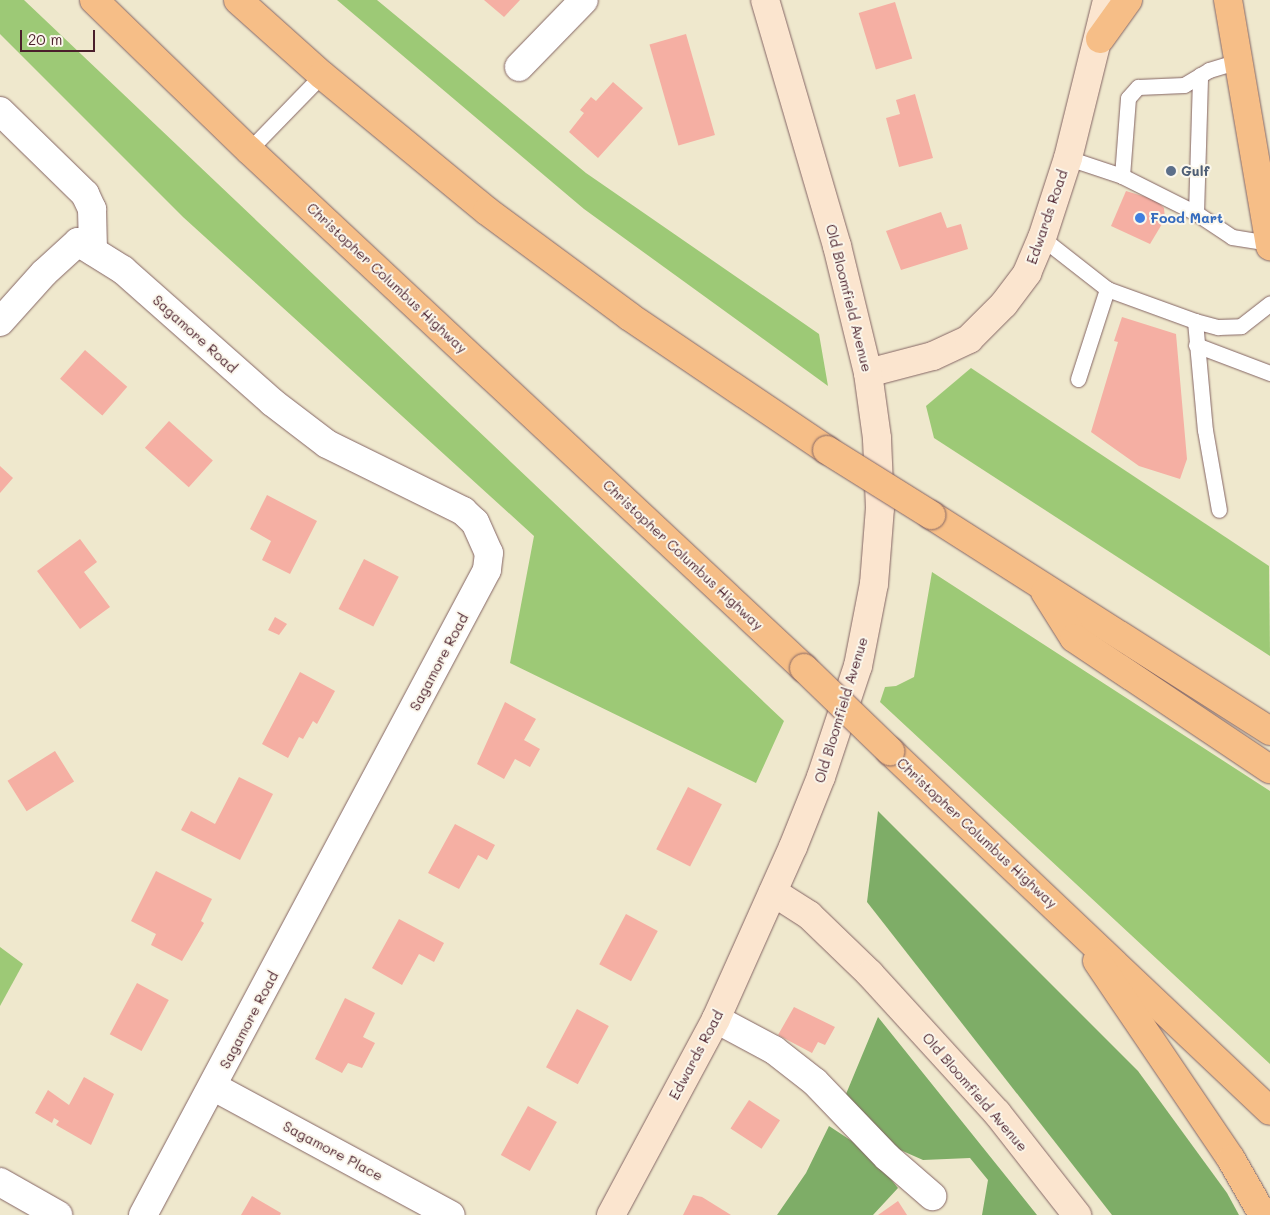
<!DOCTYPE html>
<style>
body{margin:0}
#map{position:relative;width:1270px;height:1215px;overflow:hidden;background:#efe8cd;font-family:Mali,sans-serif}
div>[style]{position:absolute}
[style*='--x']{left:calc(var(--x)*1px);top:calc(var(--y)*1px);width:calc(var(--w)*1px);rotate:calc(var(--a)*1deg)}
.green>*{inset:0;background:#9dc976}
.forest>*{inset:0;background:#7ead67}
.building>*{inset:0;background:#f5afa3;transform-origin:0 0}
.roads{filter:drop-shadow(0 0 1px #846564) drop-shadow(0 0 1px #846564)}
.lane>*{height:15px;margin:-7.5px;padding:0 7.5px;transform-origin:7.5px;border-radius:7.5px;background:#fff}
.street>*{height:28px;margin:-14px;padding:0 14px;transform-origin:14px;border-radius:14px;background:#fff}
.secondary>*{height:28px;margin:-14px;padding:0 14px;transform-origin:14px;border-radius:14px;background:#fbe5cf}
.highway>*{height:28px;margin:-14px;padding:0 14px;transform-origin:14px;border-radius:14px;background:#f6be87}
.bridges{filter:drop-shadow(0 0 1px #846564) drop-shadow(0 0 1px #846564)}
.highway-bridge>*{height:28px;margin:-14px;padding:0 14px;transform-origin:14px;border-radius:14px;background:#f6be87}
.dots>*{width:14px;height:14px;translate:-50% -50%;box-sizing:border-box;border:2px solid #fbf7ec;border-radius:50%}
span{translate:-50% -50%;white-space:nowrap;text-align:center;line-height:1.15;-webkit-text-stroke:4px #fbf7ec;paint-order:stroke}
.service-label{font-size:14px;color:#4e5e75;font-weight:700}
.left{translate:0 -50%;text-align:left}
.street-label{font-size:14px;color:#4a1f2b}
.shop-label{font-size:14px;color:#366cbe;font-weight:700}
.scale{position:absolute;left:20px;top:30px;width:75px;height:22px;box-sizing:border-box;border:2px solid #4a1f2b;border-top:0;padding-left:6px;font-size:15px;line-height:18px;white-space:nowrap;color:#4a1f2b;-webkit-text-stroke:4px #fbf7ec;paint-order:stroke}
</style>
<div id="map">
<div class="green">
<i style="clip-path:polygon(0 0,24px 0,784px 721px,756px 783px,510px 663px,534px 536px,183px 217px,0 34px)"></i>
<i style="clip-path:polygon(337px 0,377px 0,586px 173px,819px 334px,828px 386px,584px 209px)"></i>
<i style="clip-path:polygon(971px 368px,1269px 566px,1270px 656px,934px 438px,926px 406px)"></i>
<i style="clip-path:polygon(932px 572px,1270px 791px,1270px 1064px,880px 702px,885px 687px,896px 686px,914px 677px)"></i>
<i style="clip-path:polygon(0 947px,23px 964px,0 1006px)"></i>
</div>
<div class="forest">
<i style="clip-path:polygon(878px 811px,1138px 1071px,1227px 1193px,1239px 1215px,1112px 1215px,867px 902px)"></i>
<i style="clip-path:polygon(878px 1017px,1037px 1215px,982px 1215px,988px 1180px,970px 1158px,923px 1160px,889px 1145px,846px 1094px)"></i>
<i style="clip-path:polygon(829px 1126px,870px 1153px,898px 1188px,873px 1215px,777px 1215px,806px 1173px)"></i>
</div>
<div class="building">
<i style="clip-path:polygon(484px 0,520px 0,504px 17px)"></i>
<i style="left:895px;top:2px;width:59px;height:38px;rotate:73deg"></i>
<i style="left:686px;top:34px;width:105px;height:38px;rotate:74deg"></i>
<i style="clip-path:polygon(613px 82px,643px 108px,598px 158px,569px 132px,584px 113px,580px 110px,591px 97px,596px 101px)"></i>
<i style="clip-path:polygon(915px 94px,933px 158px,899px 167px,886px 118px,900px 114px,896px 100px)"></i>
<i style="clip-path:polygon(1126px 191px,1156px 200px,1164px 208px,1165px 219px,1150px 244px,1111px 226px)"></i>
<i style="clip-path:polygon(941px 212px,947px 228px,961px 224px,968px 249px,901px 270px,886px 231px)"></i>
<i style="clip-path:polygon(1122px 317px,1176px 334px,1187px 459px,1180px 479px,1139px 466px,1091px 432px,1118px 342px,1114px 341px)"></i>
<i style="left:85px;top:350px;width:56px;height:38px;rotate:41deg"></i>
<i style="left:169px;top:421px;width:59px;height:36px;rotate:42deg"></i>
<i style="clip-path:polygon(0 466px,13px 478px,0 493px)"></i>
<i style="clip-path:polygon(267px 495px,317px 521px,290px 574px,262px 560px,271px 541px,250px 529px)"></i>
<i style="clip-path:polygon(80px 539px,97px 562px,84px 572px,110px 607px,80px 629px,37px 571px)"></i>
<i style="left:364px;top:559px;width:39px;height:56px;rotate:27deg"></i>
<i style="clip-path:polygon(275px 617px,287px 624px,279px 635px,268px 630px)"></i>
<i style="clip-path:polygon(300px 672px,335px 691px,317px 724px,313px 721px,303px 739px,299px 737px,288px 758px,262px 744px)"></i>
<i style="clip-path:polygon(505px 702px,536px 719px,524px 740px,540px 749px,530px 767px,515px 759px,504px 779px,477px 764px)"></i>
<i style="left:55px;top:751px;width:36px;height:56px;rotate:58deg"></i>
<i style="clip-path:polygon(239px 777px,273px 794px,240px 860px,181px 830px,191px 811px,215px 824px)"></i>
<i style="left:688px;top:787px;width:38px;height:70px;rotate:27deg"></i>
<i style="clip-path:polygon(455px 824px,495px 845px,487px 860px,478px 855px,459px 889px,428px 873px)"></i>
<i style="clip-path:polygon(156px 871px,212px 899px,201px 921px,204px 923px,182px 961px,151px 945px,156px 934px,131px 921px)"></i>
<i style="left:626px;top:914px;width:36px;height:57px;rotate:28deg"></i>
<i style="clip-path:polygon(399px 919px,444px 943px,434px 962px,419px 954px,402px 985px,372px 968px)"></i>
<i style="left:137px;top:983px;width:36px;height:58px;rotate:28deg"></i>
<i style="clip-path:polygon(345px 998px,375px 1013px,363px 1037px,375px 1043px,362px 1068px,348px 1063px,342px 1073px,315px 1059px)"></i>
<i style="clip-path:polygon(794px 1007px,835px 1027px,825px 1045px,818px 1042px,812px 1053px,778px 1035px)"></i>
<i style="left:577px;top:1009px;width:36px;height:66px;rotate:28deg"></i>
<i style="clip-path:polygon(84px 1077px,114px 1094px,91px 1145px,56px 1125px,59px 1121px,54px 1118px,52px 1123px,35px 1113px,48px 1090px,69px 1105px)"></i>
<i style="left:749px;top:1100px;width:37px;height:34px;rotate:33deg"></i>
<i style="left:528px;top:1106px;width:33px;height:56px;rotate:29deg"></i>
<i style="clip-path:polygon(693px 1195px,702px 1197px,731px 1215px,683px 1215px)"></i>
<i style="clip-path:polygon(252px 1196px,281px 1213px,280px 1215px,241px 1215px)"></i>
<i style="clip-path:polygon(898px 1201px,907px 1215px,878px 1215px)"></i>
</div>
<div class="roads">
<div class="lane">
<i style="--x:249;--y:150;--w:105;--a:-45.8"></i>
<i style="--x:1068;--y:158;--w:57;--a:18.4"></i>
<i style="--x:1122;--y:176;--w:83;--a:26.6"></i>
<i style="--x:1196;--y:213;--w:43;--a:33.7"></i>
<i style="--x:1232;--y:237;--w:37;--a:9"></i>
<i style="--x:1122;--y:176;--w:78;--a:-85.6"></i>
<i style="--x:1128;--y:98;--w:15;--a:-48"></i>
<i style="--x:1138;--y:87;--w:46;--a:-2.5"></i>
<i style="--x:1184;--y:85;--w:29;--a:-31"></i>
<i style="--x:1209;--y:70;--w:30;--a:-17"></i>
<i style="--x:1196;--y:213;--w:138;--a:-88.3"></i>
<i style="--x:1042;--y:238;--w:83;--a:38.1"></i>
<i style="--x:1107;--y:289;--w:94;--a:20"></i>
<i style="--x:1195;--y:321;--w:24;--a:15"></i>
<i style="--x:1218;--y:327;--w:23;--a:-2"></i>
<i style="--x:1241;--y:326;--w:37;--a:-38"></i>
<i style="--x:1195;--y:321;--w:109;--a:84.8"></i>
<i style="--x:1205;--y:430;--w:81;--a:80.1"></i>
<i style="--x:1196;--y:345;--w:79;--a:20.7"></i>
<i style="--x:1078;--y:379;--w:95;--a:-72.1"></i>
</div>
<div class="street">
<i style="--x:519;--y:67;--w:93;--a:-45.9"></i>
<i style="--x:0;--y:111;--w:119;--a:44.3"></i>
<i style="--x:85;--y:194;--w:17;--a:65"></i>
<i style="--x:92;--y:209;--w:42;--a:88.6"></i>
<i style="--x:0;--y:322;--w:66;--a:-48.1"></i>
<i style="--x:44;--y:273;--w:46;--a:-42.4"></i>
<i style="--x:78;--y:242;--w:53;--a:31.9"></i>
<i style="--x:123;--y:270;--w:199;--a:41.5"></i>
<i style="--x:272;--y:402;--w:69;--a:37.4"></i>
<i style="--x:327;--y:444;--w:152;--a:26.2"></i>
<i style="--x:463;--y:511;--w:16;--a:43"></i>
<i style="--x:475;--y:522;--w:34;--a:66"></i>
<i style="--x:489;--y:553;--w:17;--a:97"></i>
<i style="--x:487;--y:570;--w:731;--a:118.07"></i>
<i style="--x:716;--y:1019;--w:66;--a:28.1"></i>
<i style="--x:774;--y:1050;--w:52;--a:38"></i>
<i style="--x:815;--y:1082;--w:104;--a:46.2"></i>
<i style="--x:887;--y:1157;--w:60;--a:40.9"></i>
<i style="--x:214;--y:1087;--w:269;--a:28.4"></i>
<i style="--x:0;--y:1182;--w:67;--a:29.6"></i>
</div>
<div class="secondary">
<i style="--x:868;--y:373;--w:67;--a:-14.7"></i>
<i style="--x:933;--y:356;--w:40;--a:-25"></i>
<i style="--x:969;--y:339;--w:49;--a:-45"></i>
<i style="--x:1004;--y:304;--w:39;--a:-53"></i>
<i style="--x:1027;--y:273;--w:38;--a:-67"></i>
<i style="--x:1042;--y:238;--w:84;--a:-72"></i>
<i style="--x:1068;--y:158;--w:163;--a:-76.1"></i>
<i style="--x:773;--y:892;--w:43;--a:32.6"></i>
<i style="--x:809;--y:915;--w:85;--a:44"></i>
<i style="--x:870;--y:974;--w:188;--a:47.6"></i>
<i style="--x:997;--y:1113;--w:130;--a:51.9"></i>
<i style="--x:611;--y:1215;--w:222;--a:-61.8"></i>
<i style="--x:716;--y:1019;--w:188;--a:-65.9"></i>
<i style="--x:793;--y:847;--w:75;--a:-68.2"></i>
<i style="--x:821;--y:777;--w:117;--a:-71.6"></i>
<i style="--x:858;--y:666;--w:84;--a:-79"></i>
<i style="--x:874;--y:584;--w:76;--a:-85.5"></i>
<i style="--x:880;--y:508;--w:70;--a:-92.5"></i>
<i style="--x:877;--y:438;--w:66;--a:-97.9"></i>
<i style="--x:868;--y:373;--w:131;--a:-103.7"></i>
<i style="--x:837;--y:246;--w:256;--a:-106.3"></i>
</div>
<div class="highway">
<i style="--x:94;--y:0;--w:216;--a:44.1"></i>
<i style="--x:249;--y:150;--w:759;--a:43.03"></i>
<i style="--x:238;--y:0;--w:113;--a:41.8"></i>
<i style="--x:322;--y:75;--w:214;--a:39.5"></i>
<i style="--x:487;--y:211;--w:178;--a:36.5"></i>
<i style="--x:630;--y:317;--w:238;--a:34"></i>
<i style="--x:1228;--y:0;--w:250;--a:80.3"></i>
<i style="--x:1100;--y:39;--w:48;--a:-54.3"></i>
<i style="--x:931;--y:515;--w:402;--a:32.5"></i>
<i style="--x:1045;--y:592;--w:54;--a:57.8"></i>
<i style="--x:1074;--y:638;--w:236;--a:33.8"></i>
<i style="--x:890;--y:751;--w:523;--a:43.45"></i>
<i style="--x:1097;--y:961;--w:239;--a:55.9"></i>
<i style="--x:1231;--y:1159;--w:64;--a:60.3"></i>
</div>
</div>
<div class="bridges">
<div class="highway-bridge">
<i style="--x:827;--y:450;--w:123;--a:32"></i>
<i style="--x:804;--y:668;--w:120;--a:44"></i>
</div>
</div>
<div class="dots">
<i style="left:1171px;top:171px;background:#5c6f8a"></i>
<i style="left:1140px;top:218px;background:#3f7fe0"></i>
</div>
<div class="service-label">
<span class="left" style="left:1181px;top:171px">Gulf</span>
</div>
<div class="street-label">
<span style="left:1047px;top:217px;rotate:-71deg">Edwards Road</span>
<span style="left:387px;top:278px;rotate:43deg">Christopher Columbus Highway</span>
<span style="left:849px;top:298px;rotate:76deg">Old Bloomfield Avenue</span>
<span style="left:195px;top:334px;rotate:42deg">Sagamore Road</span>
<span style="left:683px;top:555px;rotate:43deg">Christopher Columbus Highway</span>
<span style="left:439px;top:662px;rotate:-62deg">Sagamore Road</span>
<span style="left:841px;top:710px;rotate:-73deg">Old Bloomfield Avenue</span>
<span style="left:977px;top:833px;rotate:43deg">Christopher Columbus Highway</span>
<span style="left:249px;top:1020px;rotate:-62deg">Sagamore Road</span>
<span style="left:696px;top:1055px;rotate:-62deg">Edwards Road</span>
<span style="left:975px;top:1092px;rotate:49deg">Old Bloomfield Avenue</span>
<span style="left:333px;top:1151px;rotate:28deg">Sagamore Place</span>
</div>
<div class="shop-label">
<span class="left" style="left:1150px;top:218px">Food Mart</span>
</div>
<div class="scale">20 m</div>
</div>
